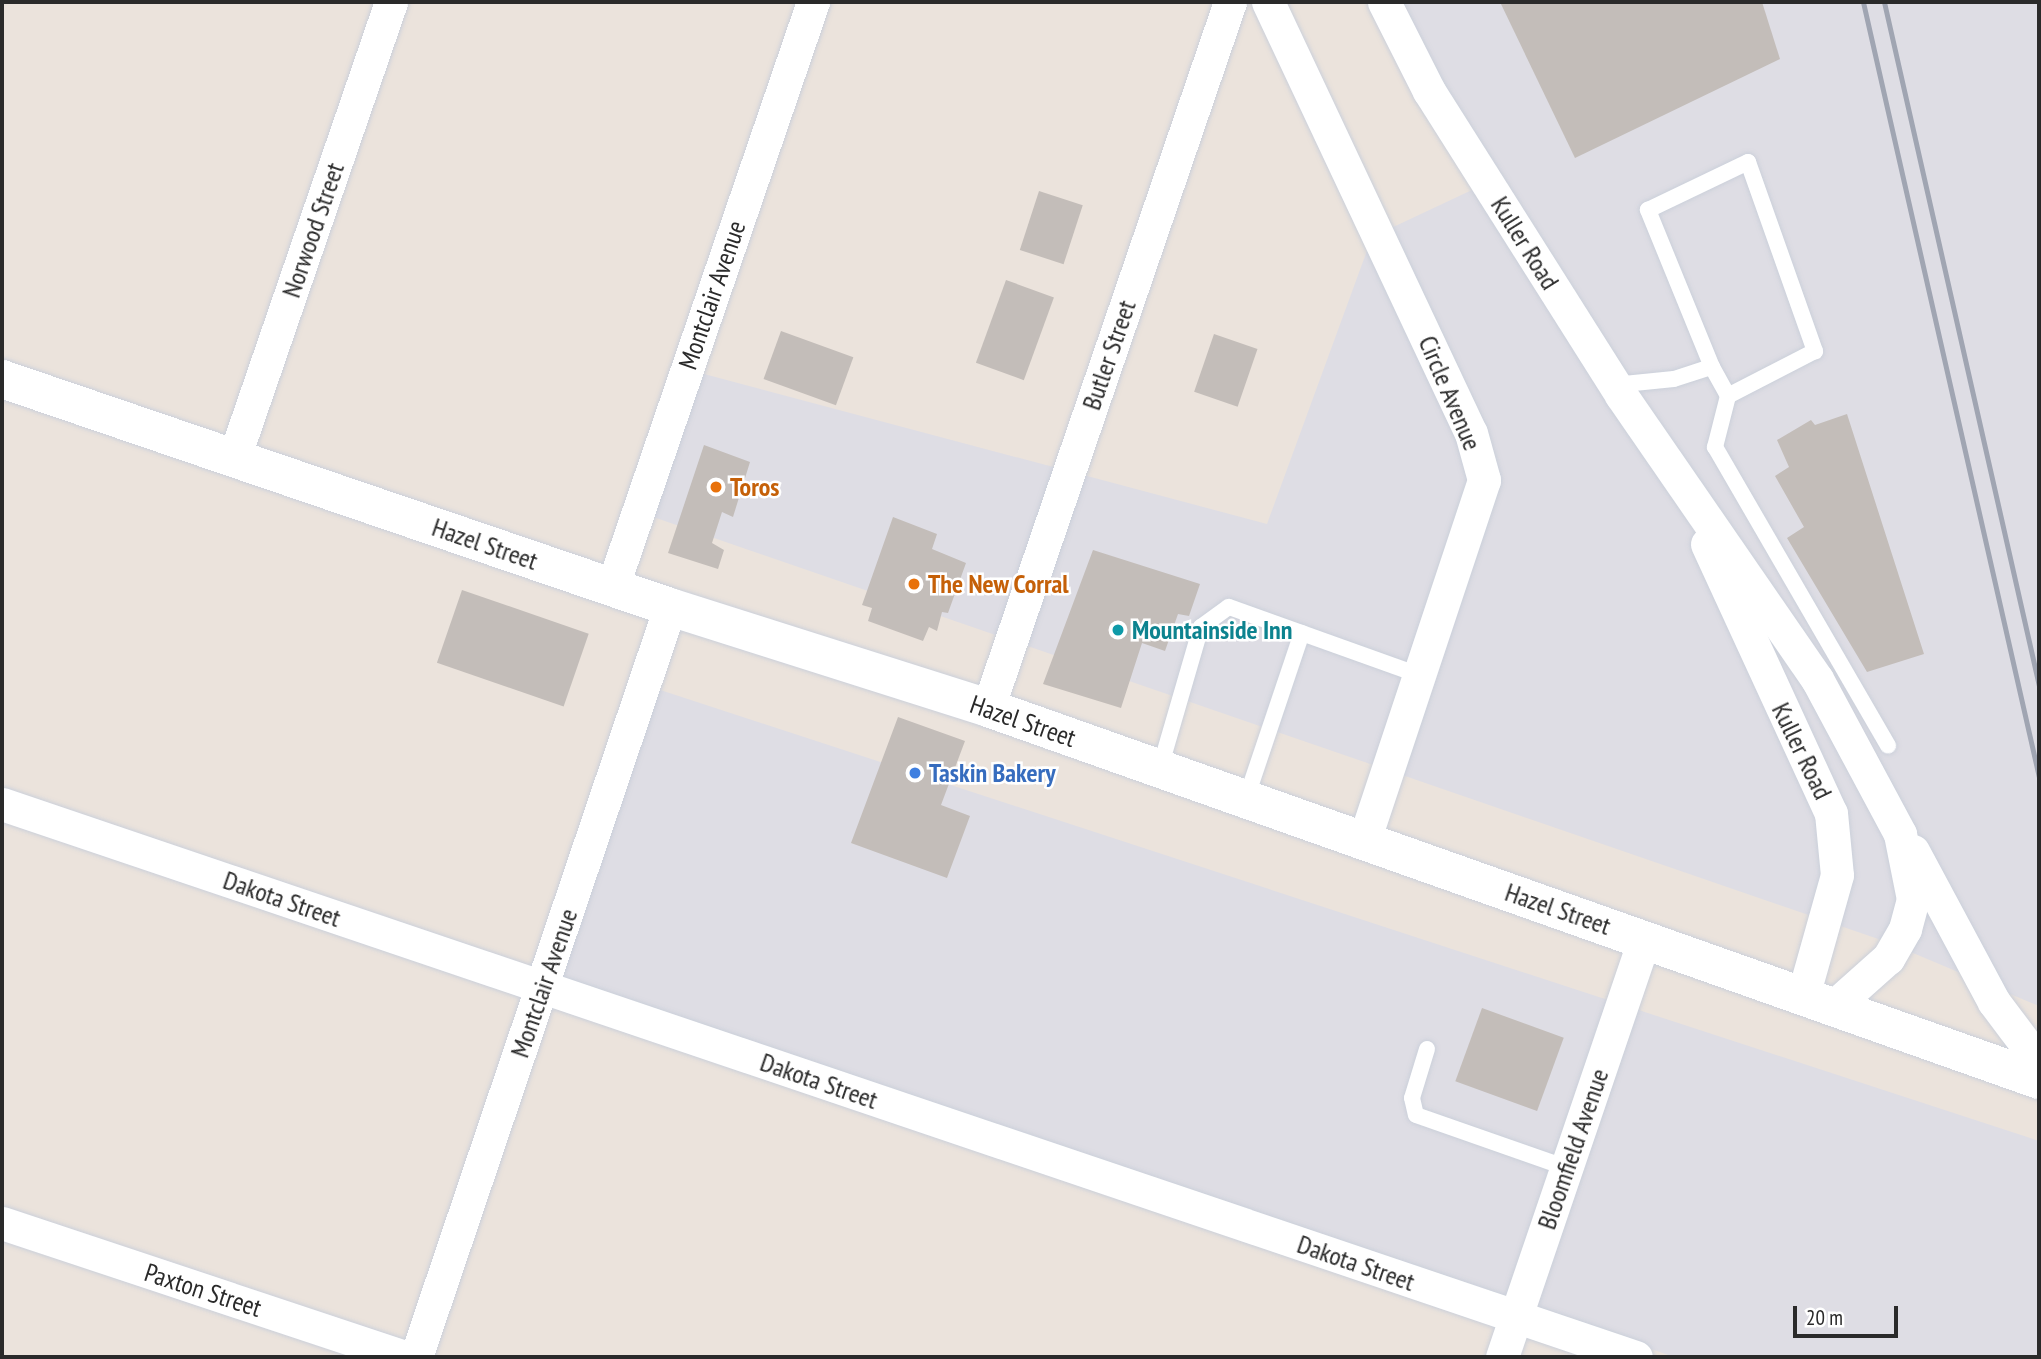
<!DOCTYPE html>
<style>
body{margin:0}
#map{position:relative;width:2041px;height:1359px;overflow:hidden;background:#ebe3dc;font-family:"PT Sans Narrow",sans-serif}
div>[style]{position:absolute}
[style*='--x']{left:calc(var(--x)*1px);top:calc(var(--y)*1px);width:calc(var(--w)*1px);rotate:calc(var(--a)*1deg)}
.industrial>*{inset:0;background:#dedde4}
.building>*{inset:0;background:#c3bdb9;transform-origin:0 0}
.roads{filter:drop-shadow(0 0 2px #cbd0da) drop-shadow(0 0 2px #cbd0da)}
.service>*{height:16px;margin:-8px;padding:0 8px;transform-origin:8px;border-radius:8px;background:#fff}
.minor>*{height:33px;margin:-16.5px;padding:0 16.5px;transform-origin:16.5px;border-radius:16.5px;background:#fff}
.tertiary>*{height:38px;margin:-19px;padding:0 19px;transform-origin:19px;border-radius:19px;background:#fff}
.rail>*{height:5px;margin:-2.5px;padding:0 2.5px;transform-origin:2.5px;border-radius:2.5px;background:#a0a5b2}
.dots>*{width:19px;height:19px;translate:-50% -50%;box-sizing:border-box;border:4px solid #fff;border-radius:50%}
span{translate:-50% -50%;white-space:nowrap;text-align:center;line-height:1.15;-webkit-text-stroke:5px #fff;paint-order:stroke}
.street-label{font-size:26px;color:#2a2a2a}
.food-label{font-size:26px;color:#c56008;font-weight:700}
.left{translate:0 -50%;text-align:left}
.culture-label{font-size:26px;color:#0d838f;font-weight:700}
.shop-label{font-size:26px;color:#366cbe;font-weight:700}
.frame{position:absolute;inset:0;border:4px solid #2a2a2a;pointer-events:none}
.scale{position:absolute;left:1793px;top:1306px;width:105px;height:32px;box-sizing:border-box;border:4px solid #2a2a2a;border-top:0;padding-left:9px;font-size:21px;line-height:24px;white-space:nowrap;color:#2a2a2a;-webkit-text-stroke:5px #fff;paint-order:stroke}
</style>
<div id="map">
<div class="industrial">
<i style="clip-path:polygon(1400px 2px,2039px 2px,2039px 1006px,1887px 942px,633px 510px,678px 367px,1267px 524px,1372px 237px,1489px 182px)"></i>
<i style="clip-path:polygon(642px 684px,2039px 1141px,2039px 1357px,1674px 1357px,1526px 1305px,524px 983px)"></i>
</div>
<div class="building">
<i style="clip-path:polygon(1500px 2px,1762px 2px,1780px 59px,1575px 158px)"></i>
<i style="left:1039px;top:191px;width:46px;height:62px;rotate:18deg"></i>
<i style="left:1006px;top:280px;width:51px;height:88px;rotate:20deg"></i>
<i style="left:781px;top:331px;width:77px;height:51px;rotate:20deg"></i>
<i style="left:1214px;top:334px;width:46px;height:61px;rotate:19deg"></i>
<i style="clip-path:polygon(1847px 414px,1924px 654px,1867px 672px,1787px 538px,1804px 527px,1775px 476px,1789px 467px,1777px 440px,1811px 420px,1815px 425px)"></i>
<i style="clip-path:polygon(704px 445px,750px 462px,733px 517px,722px 512px,712px 543px,724px 550px,718px 569px,668px 553px)"></i>
<i style="clip-path:polygon(893px 517px,937px 534px,932px 549px,966px 563px,948px 613px,942px 612px,937px 631px,929px 627px,923px 641px,868px 621px,872px 608px,862px 605px)"></i>
<i style="clip-path:polygon(1093px 550px,1200px 584px,1189px 616px,1178px 614px,1165px 651px,1142px 643px,1121px 708px,1043px 684px)"></i>
<i style="left:462px;top:590px;width:134px;height:77px;rotate:19deg"></i>
<i style="clip-path:polygon(898px 717px,965px 741px,941px 805px,970px 816px,947px 878px,851px 843px)"></i>
<i style="left:1482px;top:1008px;width:87px;height:78px;rotate:20deg"></i>
</div>
<div class="roads">
<div class="service">
<i style="--x:1712;--y:367;--w:170;--a:-112.2"></i>
<i style="--x:1648;--y:210;--w:111;--a:-25.6"></i>
<i style="--x:1748;--y:162;--w:201;--a:70.5"></i>
<i style="--x:1815;--y:351;--w:98;--a:152.7"></i>
<i style="--x:1614;--y:385;--w:60;--a:-5.7"></i>
<i style="--x:1674;--y:379;--w:40;--a:-18"></i>
<i style="--x:1712;--y:367;--w:33;--a:61"></i>
<i style="--x:1728;--y:396;--w:53;--a:104.3"></i>
<i style="--x:1715;--y:447;--w:345;--a:59.9"></i>
<i style="--x:1160;--y:768;--w:147;--a:-73.8"></i>
<i style="--x:1201;--y:627;--w:34;--a:-36"></i>
<i style="--x:1229;--y:607;--w:202;--a:19.7"></i>
<i style="--x:1246;--y:799;--w:175;--a:-71.4"></i>
<i style="--x:1427;--y:1049;--w:51;--a:107"></i>
<i style="--x:1412;--y:1098;--w:17;--a:77"></i>
<i style="--x:1416;--y:1115;--w:160;--a:19.3"></i>
</div>
<div class="minor">
<i style="--x:1268;--y:2;--w:476;--a:64.8"></i>
<i style="--x:1471;--y:433;--w:49;--a:74.5"></i>
<i style="--x:1484;--y:480;--w:380;--a:108.4"></i>
<i style="--x:1384;--y:2;--w:100;--a:63.2"></i>
<i style="--x:1429;--y:91;--w:360;--a:57.7"></i>
<i style="--x:1621;--y:395;--w:345;--a:55.4"></i>
<i style="--x:1817;--y:679;--w:176;--a:61.8"></i>
<i style="--x:1900;--y:834;--w:66;--a:78.7"></i>
<i style="--x:1913;--y:899;--w:31;--a:105"></i>
<i style="--x:1905;--y:929;--w:34;--a:120"></i>
<i style="--x:1888;--y:958;--w:74;--a:138.3"></i>
<i style="--x:234;--y:458;--w:482;--a:-71"></i>
<i style="--x:1707;--y:544;--w:296;--a:65.3"></i>
<i style="--x:1831;--y:813;--w:62;--a:84.5"></i>
<i style="--x:1837;--y:875;--w:126;--a:105.7"></i>
<i style="--x:612;--y:588;--w:620;--a:-71.07"></i>
<i style="--x:988;--y:708;--w:746;--a:-71.08"></i>
<i style="--x:2;--y:804;--w:1725;--a:18.7"></i>
<i style="--x:1913;--y:851;--w:171;--a:61.8"></i>
<i style="--x:1994;--y:1002;--w:75;--a:53.1"></i>
<i style="--x:2;--y:1223;--w:425;--a:18.4"></i>
<i style="--x:416;--y:1357;--w:792;--a:-71.29"></i>
<i style="--x:1502;--y:1357;--w:441;--a:-71.2"></i>
</div>
<div class="tertiary">
<i style="--x:2;--y:379;--w:706;--a:18.85"></i>
<i style="--x:670;--y:607;--w:334;--a:17.6"></i>
<i style="--x:988;--y:708;--w:1115;--a:19.49"></i>
</div>
</div>
<div class="rail">
<i style="--x:1863;--y:2;--w:795;--a:77.21"></i>
<i style="--x:1884;--y:2;--w:701;--a:77.23"></i>
</div>
<div class="dots">
<i style="left:716px;top:487px;background:#e8710a"></i>
<i style="left:914px;top:584px;background:#e8710a"></i>
<i style="left:1118px;top:630px;background:#0f9aa8"></i>
<i style="left:915px;top:773px;background:#3f7fe0"></i>
</div>
<div class="street-label">
<span style="left:313px;top:230px;rotate:-71deg">Norwood Street</span>
<span style="left:1525px;top:243px;rotate:58deg">Kuller Road</span>
<span style="left:712px;top:295px;rotate:-71deg">Montclair Avenue</span>
<span style="left:1109px;top:355px;rotate:-71deg">Butler Street</span>
<span style="left:1450px;top:393px;rotate:67deg">Circle Avenue</span>
<span style="left:485px;top:544px;rotate:19deg">Hazel Street</span>
<span style="left:1023px;top:721px;rotate:19deg">Hazel Street</span>
<span style="left:1802px;top:751px;rotate:64deg">Kuller Road</span>
<span style="left:282px;top:899px;rotate:19deg">Dakota Street</span>
<span style="left:1558px;top:909px;rotate:19deg">Hazel Street</span>
<span style="left:544px;top:983px;rotate:-71deg">Montclair Avenue</span>
<span style="left:819px;top:1081px;rotate:19deg">Dakota Street</span>
<span style="left:1573px;top:1149px;rotate:-71deg">Bloomfield Avenue</span>
<span style="left:1356px;top:1263px;rotate:19deg">Dakota Street</span>
<span style="left:203px;top:1290px;rotate:18deg">Paxton Street</span>
</div>
<div class="food-label">
<span class="left" style="left:730px;top:487px">Toros</span>
<span class="left" style="left:928px;top:584px">The New Corral</span>
</div>
<div class="culture-label">
<span class="left" style="left:1132px;top:630px">Mountainside Inn</span>
</div>
<div class="shop-label">
<span class="left" style="left:929px;top:773px">Taskin Bakery</span>
</div>
<div class="frame"></div>
<div class="scale">20 m</div>
</div>
